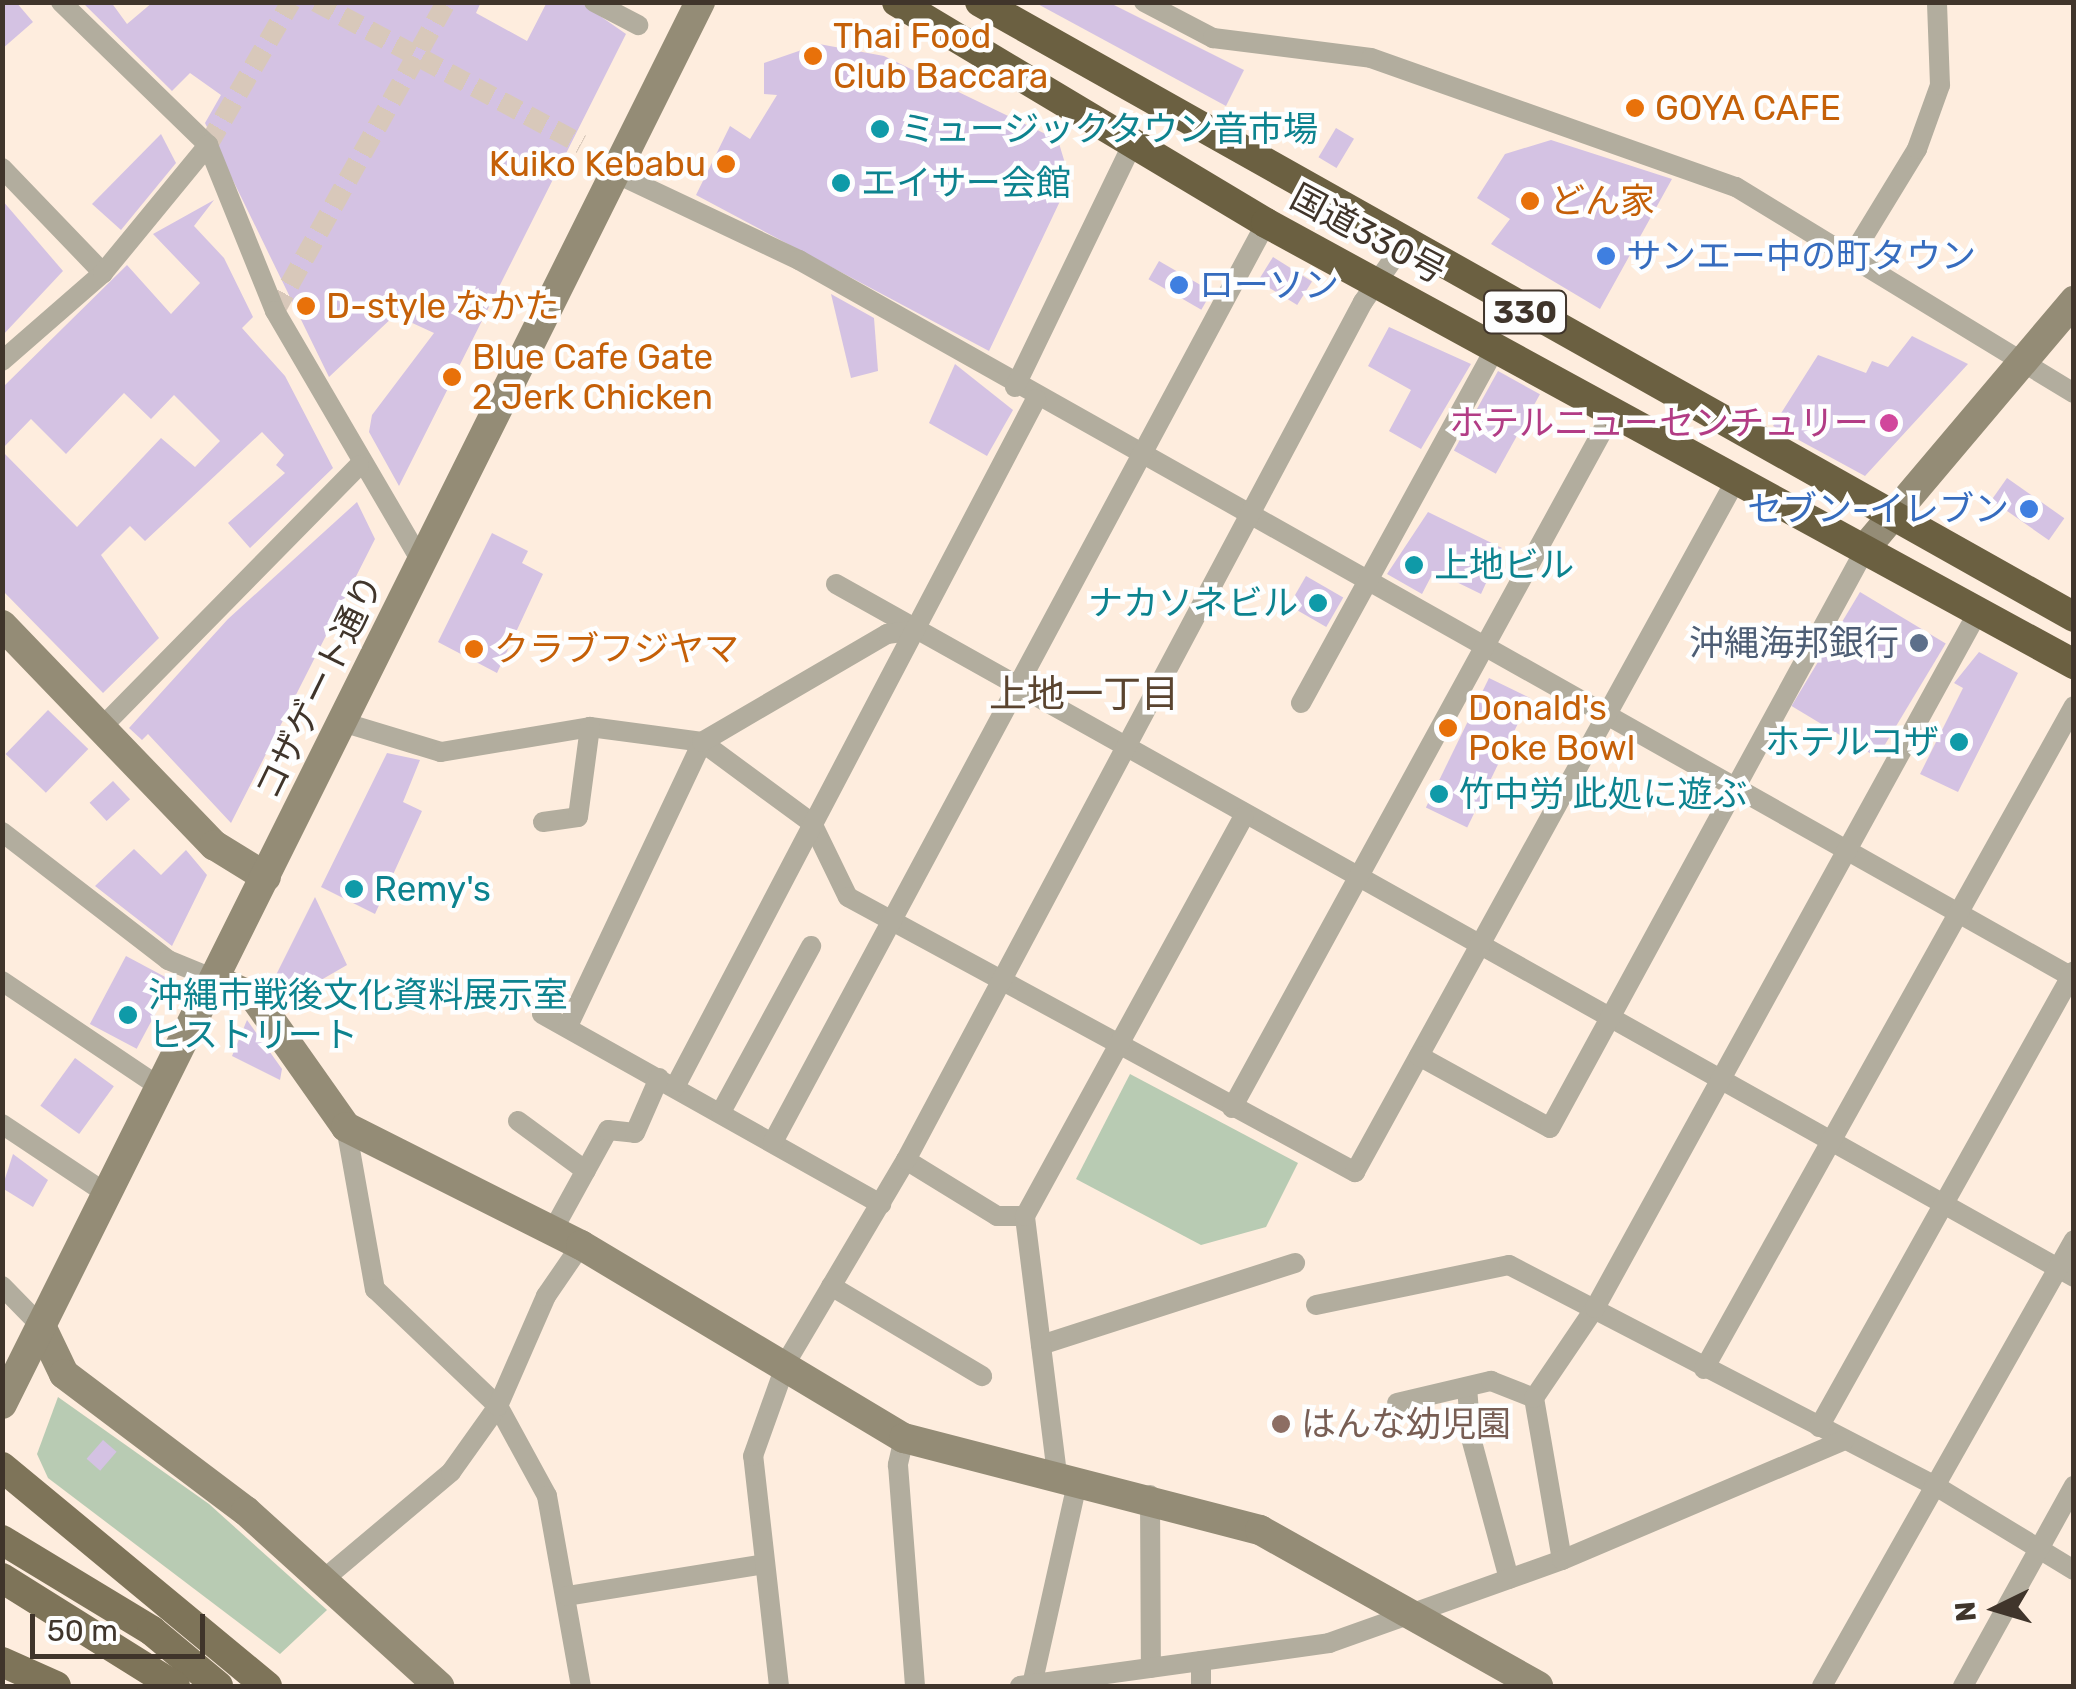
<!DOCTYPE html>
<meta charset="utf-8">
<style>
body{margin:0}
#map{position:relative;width:2076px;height:1689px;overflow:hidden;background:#feedde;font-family:Rubik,"Noto Sans JP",sans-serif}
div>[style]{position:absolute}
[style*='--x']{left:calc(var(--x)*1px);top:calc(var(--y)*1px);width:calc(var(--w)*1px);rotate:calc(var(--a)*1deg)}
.green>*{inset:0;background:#b8cbb3}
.building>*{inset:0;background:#d4c2e3;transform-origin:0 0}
.street-tunnel>*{height:20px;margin-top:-10px;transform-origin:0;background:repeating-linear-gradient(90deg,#d8c8ba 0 20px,transparent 0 30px)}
.street>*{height:20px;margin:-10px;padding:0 10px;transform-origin:10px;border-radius:10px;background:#b2ad9e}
.secondary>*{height:30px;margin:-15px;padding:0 15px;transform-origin:15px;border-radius:15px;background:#948c76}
.primary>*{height:30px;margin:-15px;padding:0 15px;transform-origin:15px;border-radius:15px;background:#7e7459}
.highway>*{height:30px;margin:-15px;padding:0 15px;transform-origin:15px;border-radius:15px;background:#6b6041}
.dots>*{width:28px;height:28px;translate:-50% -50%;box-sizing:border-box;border:5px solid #fefefe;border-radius:50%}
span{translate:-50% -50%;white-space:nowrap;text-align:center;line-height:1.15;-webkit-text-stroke:9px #fefefe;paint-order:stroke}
.shield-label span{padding:2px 8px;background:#fefefe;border:2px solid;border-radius:8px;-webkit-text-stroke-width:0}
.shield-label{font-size:32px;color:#40352b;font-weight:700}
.food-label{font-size:35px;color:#c56008}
.left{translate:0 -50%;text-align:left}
.right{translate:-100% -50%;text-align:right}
.culture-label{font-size:35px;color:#0d838f}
.street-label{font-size:35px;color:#40352b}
.shop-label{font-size:35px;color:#366cbe}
.hotel-label{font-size:35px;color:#b23c85}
.service-label{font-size:35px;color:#4e5e75}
.education-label{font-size:35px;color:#785e54}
.neighbourhood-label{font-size:38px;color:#5a442f}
.frame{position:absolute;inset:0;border:5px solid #40352b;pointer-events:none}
.north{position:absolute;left:1946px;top:1559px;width:100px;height:100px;-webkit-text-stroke:8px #fefefe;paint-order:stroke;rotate:265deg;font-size:28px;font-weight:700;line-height:40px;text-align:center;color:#40352b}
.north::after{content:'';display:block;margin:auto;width:35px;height:45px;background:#40352b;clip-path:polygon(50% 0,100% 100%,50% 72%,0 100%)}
.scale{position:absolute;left:30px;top:1614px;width:175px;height:45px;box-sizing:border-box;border:5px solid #40352b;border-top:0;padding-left:12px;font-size:30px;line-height:35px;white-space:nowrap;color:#40352b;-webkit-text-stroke:8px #fefefe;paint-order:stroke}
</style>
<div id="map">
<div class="green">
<i style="clip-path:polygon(1130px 1074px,1298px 1163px,1266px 1227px,1201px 1245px,1076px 1179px)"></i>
<i style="clip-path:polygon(58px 1397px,209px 1504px,327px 1610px,280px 1654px,48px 1478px,37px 1454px)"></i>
</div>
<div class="building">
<i style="clip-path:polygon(2px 2px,16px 2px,33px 22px,2px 49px)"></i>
<i style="clip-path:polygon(82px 2px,111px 2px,127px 24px,153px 2px,481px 2px,476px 13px,527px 41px,547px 2px,580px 2px,626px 34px,399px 486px,369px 432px,372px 415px,434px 333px,395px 315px,329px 377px,205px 123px,221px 95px,190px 73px,172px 91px)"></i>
<i style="clip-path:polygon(1034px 2px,1108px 2px,1244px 70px,1226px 106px)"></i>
<i style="clip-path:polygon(819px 44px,884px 56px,1058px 140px,1070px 180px,989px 351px,696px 195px,730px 126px,750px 139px,777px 95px,764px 94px,764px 63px)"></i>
<i style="left:1336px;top:128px;width:21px;height:34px;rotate:31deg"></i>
<i style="clip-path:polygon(161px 134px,176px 163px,121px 230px,92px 204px)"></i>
<i style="clip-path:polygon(1551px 140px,1672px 179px,1600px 309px,1491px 244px,1510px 219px,1477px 198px,1505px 154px)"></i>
<i style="clip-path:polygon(2px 200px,63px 271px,2px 336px)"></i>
<i style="clip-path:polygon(214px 200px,194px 226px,224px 258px,253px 317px,242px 328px,285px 376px,333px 468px,250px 548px,228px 523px,285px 473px,276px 465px,284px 455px,262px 432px,145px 541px,130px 526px,101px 555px,159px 638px,103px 693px,2px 590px,2px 451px,77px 527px,161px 438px,195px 467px,220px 441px,174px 395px,151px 419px,124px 393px,66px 454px,31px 419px,2px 449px,2px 388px,127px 265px,171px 314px,200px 283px,153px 234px)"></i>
<i style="left:1273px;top:257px;width:46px;height:28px;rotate:32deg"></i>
<i style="left:1159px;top:261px;width:61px;height:21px;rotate:30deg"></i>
<i style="clip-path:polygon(831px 294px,874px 318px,878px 371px,851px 378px)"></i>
<i style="clip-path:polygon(1389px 327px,1471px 364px,1421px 449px,1389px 431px,1411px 390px,1368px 366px)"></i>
<i style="clip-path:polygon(1912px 336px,1968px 364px,1865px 476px,1773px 426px,1818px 355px,1866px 373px,1872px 361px,1888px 367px)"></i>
<i style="clip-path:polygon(955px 364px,1013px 410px,987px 456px,929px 423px)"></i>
<i style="left:1498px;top:371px;width:48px;height:91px;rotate:29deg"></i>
<i style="left:2007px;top:478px;width:70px;height:27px;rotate:35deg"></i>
<i style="clip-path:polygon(357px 502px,375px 539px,231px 823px,148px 734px,142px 740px,129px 728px,228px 619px)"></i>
<i style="clip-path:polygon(1428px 512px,1502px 548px,1481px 594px,1434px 571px,1422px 594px,1387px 574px)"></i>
<i style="clip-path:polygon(492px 533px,528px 551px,522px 563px,543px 574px,497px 673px,438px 642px)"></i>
<i style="left:1306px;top:576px;width:43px;height:34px;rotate:30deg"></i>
<i style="left:1860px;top:592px;width:100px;height:133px;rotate:31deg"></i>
<i style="clip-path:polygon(1979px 652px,2018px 673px,1958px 792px,1920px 774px,1963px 688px,1954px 683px)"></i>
<i style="left:1489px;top:678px;width:46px;height:144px;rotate:26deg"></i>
<i style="left:48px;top:710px;width:56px;height:61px;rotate:44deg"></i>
<i style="clip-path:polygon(387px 753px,420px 760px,403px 802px,422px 811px,375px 914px,321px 887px)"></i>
<i style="left:113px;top:781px;width:25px;height:32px;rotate:47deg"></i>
<i style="clip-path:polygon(134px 849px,161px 875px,186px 850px,207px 875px,172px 946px,95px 886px)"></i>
<i style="clip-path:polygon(315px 897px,347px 965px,321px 980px,302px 1014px,270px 987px)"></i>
<i style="left:126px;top:956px;width:53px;height:77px;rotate:28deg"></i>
<i style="clip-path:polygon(247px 1020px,282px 1069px,280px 1080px,232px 1056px)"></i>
<i style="left:75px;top:1058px;width:48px;height:59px;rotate:36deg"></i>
<i style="clip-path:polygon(13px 1154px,48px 1180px,33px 1207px,2px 1188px)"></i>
<i style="left:103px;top:1440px;width:18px;height:25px;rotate:41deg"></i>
</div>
<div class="street-tunnel">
<i style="--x:316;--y:2;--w:301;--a:28.2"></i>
<i style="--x:208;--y:145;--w:165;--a:-59.9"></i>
<i style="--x:275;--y:311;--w:353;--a:-61"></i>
</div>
<div class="street">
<i style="--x:61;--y:2;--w:205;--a:44.2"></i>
<i style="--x:208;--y:145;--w:179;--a:68"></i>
<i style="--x:275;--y:311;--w:292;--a:59.7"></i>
<i style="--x:594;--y:2;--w:50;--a:27.6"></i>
<i style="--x:1144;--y:2;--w:78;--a:27.6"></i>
<i style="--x:1213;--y:38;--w:159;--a:7.2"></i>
<i style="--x:1371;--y:58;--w:387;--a:19.5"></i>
<i style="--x:1736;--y:187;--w:396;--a:31.4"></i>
<i style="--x:2;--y:168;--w:146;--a:46.1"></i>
<i style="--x:615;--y:173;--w:204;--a:25.3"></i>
<i style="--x:799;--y:260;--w:1463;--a:29.39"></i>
<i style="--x:1853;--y:254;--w:123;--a:-58.6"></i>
<i style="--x:1917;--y:149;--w:68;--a:-70.2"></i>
<i style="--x:1940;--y:85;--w:83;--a:-92.1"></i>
<i style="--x:2;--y:361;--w:134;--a:-41.1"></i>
<i style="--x:103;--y:273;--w:166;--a:-50.6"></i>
<i style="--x:1015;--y:387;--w:271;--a:-64.2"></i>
<i style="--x:836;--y:584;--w:1419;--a:29.24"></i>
<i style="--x:1301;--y:703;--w:408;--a:-61.3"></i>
<i style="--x:342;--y:722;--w:103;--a:16.9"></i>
<i style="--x:441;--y:752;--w:151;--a:-9.5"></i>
<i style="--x:590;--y:727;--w:113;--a:7.6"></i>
<i style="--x:702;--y:742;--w:137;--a:36.4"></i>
<i style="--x:812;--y:823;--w:82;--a:64.1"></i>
<i style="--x:848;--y:897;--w:577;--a:28.48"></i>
<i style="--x:1355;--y:1172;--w:792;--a:-61.17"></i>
<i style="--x:101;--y:728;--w:368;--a:-45.5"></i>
<i style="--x:543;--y:822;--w:35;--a:-8"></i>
<i style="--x:578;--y:817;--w:91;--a:-82.4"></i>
<i style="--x:2;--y:832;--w:210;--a:37.6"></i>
<i style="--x:168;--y:960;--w:50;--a:22.4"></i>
<i style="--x:2;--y:981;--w:190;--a:33.9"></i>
<i style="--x:542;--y:1014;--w:389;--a:29.3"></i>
<i style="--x:568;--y:1026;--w:314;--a:-64.7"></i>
<i style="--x:702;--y:742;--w:214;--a:-30.3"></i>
<i style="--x:887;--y:634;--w:23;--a:-7"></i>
<i style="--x:1419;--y:1056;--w:149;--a:28.8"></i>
<i style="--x:1550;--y:1128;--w:663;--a:-61.42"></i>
<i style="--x:675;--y:1087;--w:777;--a:-62.31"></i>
<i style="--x:1232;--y:1108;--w:796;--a:-61.31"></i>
<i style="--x:721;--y:1112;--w:189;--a:-61.5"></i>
<i style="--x:518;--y:1121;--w:84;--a:36.3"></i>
<i style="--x:2;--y:1124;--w:126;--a:33.7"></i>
<i style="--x:346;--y:1127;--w:165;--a:79.9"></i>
<i style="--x:375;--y:1289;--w:170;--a:43.6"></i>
<i style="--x:498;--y:1406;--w:102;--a:61.4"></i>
<i style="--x:547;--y:1496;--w:193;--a:79.9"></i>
<i style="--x:773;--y:1142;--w:1043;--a:-61.79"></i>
<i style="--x:906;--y:1160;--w:107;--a:31.6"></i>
<i style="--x:997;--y:1216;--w:28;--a:0"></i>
<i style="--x:553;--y:1230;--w:114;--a:-61.2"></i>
<i style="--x:608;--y:1130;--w:27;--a:6"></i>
<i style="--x:635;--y:1133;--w:60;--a:-66.4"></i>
<i style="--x:2;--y:1286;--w:56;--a:45.7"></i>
<i style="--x:831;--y:1286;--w:176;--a:30.8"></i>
<i style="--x:1316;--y:1305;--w:197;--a:-11.7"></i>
<i style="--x:1509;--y:1265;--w:479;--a:27.4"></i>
<i style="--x:1934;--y:1485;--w:164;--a:31.3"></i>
<i style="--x:1041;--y:1345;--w:267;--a:-17.9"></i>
<i style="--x:1704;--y:1369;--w:759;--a:-60.84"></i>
<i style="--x:1467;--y:1387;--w:51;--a:85.5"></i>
<i style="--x:1471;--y:1438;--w:146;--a:74.9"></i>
<i style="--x:1397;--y:1403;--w:97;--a:-13.2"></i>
<i style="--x:1491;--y:1381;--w:46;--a:21.6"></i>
<i style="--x:1819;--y:1427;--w:522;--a:-60.79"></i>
<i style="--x:904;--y:1438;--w:28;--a:103"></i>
<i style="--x:898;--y:1465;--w:222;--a:85.6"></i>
<i style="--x:1057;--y:1474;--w:260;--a:-97.1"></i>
<i style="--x:1025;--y:1216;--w:455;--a:-61.3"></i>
<i style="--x:1150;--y:1495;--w:173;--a:89.7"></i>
<i style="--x:1562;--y:1560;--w:164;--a:-99.8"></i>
<i style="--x:1534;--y:1398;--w:109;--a:-55.9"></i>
<i style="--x:1595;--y:1308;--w:797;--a:-61.18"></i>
<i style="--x:324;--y:1579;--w:166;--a:-40.1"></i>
<i style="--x:451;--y:1472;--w:81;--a:-54.5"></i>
<i style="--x:498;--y:1406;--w:120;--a:-66.4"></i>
<i style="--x:546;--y:1296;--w:62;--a:-55.5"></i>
<i style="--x:567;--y:1596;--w:200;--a:-9.2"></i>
<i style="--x:1201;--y:1661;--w:25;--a:90"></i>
<i style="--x:1032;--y:1685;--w:211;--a:-77.4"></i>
<i style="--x:779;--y:1686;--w:231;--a:-96.4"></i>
<i style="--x:753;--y:1456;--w:101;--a:-70.3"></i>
<i style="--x:787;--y:1361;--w:234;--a:-59.4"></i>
<i style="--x:906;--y:1160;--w:972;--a:-61.96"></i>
<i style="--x:1363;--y:302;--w:70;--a:-54.9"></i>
<i style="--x:1020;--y:1686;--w:312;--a:-7.9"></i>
<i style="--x:1329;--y:1643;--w:247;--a:-19.6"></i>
<i style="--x:1562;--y:1560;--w:307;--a:-23"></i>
<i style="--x:1822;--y:1686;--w:512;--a:-60.53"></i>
<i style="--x:1963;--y:1686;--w:229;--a:-61"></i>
</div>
<div class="secondary">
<i style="--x:1867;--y:546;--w:321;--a:-49.8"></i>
<i style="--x:2;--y:625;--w:306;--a:46.1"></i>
<i style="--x:214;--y:845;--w:61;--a:31.6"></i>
<i style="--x:214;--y:979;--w:45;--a:24.9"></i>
<i style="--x:255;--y:998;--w:158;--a:54.8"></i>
<i style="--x:346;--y:1127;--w:263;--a:26.7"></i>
<i style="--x:581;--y:1245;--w:376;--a:30.9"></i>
<i style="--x:904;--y:1438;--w:368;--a:14.5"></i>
<i style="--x:1260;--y:1530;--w:319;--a:29.3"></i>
<i style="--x:41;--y:1326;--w:53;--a:64.4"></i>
<i style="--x:64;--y:1374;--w:228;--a:37"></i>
<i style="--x:246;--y:1511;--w:261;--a:42.2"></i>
<i style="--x:2;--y:1404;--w:1566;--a:-63.53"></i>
</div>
<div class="primary">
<i style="--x:2;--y:1467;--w:344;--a:39.6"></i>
<i style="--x:2;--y:1540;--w:175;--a:31.2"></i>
<i style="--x:152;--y:1631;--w:86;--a:39.8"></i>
<i style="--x:2;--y:1578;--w:204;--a:32"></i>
<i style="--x:2;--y:1662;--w:59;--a:24"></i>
</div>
<div class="highway">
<i style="--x:897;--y:2;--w:430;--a:30.9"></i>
<i style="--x:1266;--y:223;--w:921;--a:28.63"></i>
<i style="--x:980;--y:2;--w:1255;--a:29.34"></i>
</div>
<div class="dots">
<i style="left:813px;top:56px;background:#e8710a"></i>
<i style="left:1635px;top:108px;background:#e8710a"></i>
<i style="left:880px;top:129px;background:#0f9aa8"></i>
<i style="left:726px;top:164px;background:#e8710a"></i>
<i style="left:841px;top:183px;background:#0f9aa8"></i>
<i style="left:1530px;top:201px;background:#e8710a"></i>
<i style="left:1606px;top:256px;background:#3f7fe0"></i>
<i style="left:1179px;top:285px;background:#3f7fe0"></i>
<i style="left:306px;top:306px;background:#e8710a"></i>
<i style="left:452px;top:377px;background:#e8710a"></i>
<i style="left:1889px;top:423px;background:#d1479c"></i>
<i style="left:2029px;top:509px;background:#3f7fe0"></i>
<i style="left:1414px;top:565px;background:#0f9aa8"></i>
<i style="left:1318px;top:603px;background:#0f9aa8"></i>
<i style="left:1919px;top:643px;background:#5c6f8a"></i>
<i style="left:474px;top:649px;background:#e8710a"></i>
<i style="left:1448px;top:728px;background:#e8710a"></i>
<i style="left:1959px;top:742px;background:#0f9aa8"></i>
<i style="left:1439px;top:794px;background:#0f9aa8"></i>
<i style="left:354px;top:889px;background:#0f9aa8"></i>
<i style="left:128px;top:1015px;background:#0f9aa8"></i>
<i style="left:1281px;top:1424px;background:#8d6e63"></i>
</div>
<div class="shield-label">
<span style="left:1525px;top:312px">330</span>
</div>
<div class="food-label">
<span class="left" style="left:833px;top:56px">Thai Food<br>Club Baccara</span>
<span class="left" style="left:1655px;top:108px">GOYA CAFE</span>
<span class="right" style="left:706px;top:164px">Kuiko Kebabu</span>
<span class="left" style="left:1550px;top:201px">どん家</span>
<span class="left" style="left:326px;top:306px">D-style なかた</span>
<span class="left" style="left:472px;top:377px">Blue Cafe Gate<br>2 Jerk Chicken</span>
<span class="left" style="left:494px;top:649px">クラブフジヤマ</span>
<span class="left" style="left:1468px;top:728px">Donald's<br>Poke Bowl</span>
</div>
<div class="culture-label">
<span class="left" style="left:900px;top:129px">ミュージックタウン音市場</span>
<span class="left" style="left:861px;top:183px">エイサー会館</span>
<span class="left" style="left:1434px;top:565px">上地ビル</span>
<span class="right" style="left:1298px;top:603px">ナカソネビル</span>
<span class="right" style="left:1939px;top:742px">ホテルコザ</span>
<span class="left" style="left:1459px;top:794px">竹中労 此処に遊ぶ</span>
<span class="left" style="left:374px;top:889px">Remy's</span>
<span class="left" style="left:148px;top:1015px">沖縄市戦後文化資料展示室<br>ヒストリート</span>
</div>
<div class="street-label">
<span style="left:1368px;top:234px;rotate:28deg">国道330号</span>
<span style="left:319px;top:687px;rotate:-64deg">コザゲート通り</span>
</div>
<div class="shop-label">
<span class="left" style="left:1626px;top:256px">サンエー中の町タウン</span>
<span class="left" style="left:1199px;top:285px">ローソン</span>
<span class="right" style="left:2009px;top:509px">セブン-イレブン</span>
</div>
<div class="hotel-label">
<span class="right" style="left:1869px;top:423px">ホテルニューセンチュリー</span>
</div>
<div class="service-label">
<span class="right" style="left:1899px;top:643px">沖縄海邦銀行</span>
</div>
<div class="education-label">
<span class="left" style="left:1301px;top:1424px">はんな幼児園</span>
</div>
<div class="neighbourhood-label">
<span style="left:1084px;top:695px">上地一丁目</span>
</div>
<div class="frame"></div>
<div class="north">N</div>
<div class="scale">50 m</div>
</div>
